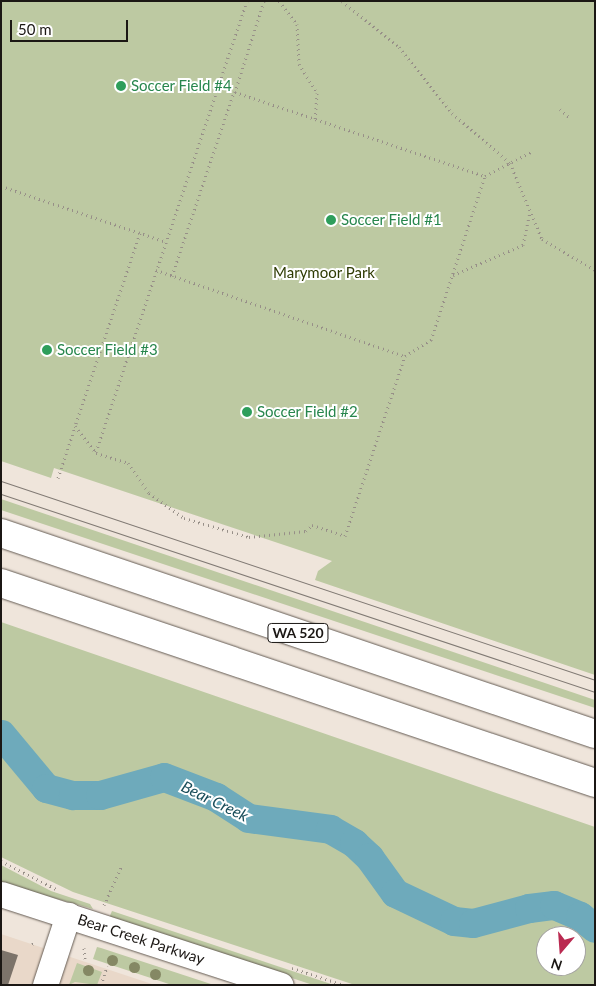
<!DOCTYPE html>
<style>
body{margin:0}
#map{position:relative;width:596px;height:986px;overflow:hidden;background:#efe5db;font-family:Lato,sans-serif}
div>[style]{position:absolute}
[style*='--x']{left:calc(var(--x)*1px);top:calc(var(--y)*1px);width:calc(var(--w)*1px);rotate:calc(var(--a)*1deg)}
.built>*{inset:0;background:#e9d8c9}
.green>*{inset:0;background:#bdc9a2}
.river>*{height:29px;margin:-14.5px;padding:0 14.5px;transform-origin:14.5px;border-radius:14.5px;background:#6eaabb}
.building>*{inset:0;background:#7c736a}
.path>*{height:3px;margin-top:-1.5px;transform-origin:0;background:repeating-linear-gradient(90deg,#978f88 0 1px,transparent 0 5px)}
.roads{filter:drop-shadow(0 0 1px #655c54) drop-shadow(0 0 1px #655c54)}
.secondary>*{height:25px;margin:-12.5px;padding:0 12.5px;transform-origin:12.5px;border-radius:12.5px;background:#fff}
.highway>*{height:28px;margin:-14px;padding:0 14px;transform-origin:14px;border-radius:14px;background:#fff}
.tram>*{height:1px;margin:-0.5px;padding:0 0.5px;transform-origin:0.5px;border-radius:0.5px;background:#817a74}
.trees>*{width:11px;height:11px;margin:-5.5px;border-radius:50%;background:#858864}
.dots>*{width:14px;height:14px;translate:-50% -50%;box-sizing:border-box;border:2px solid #fff;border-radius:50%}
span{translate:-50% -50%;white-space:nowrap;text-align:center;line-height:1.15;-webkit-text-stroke:4px #fff;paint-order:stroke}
.shield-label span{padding:1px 4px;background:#fff;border:1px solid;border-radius:4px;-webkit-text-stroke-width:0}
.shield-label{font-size:14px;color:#1b1714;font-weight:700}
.leisure-label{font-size:15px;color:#27864d}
.left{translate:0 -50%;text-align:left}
.park-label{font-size:15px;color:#2f3b03}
.street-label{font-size:15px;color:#1b1714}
.water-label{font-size:16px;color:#1a4e5b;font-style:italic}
.frame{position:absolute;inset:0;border:2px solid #1b1714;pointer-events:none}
.north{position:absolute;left:536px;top:926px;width:50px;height:50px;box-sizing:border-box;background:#fff;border:1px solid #a4a2a1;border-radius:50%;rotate:198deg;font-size:14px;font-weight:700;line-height:20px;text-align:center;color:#1b1714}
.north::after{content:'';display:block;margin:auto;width:18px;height:22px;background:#ba2a51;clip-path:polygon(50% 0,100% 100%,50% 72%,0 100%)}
.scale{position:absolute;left:10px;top:20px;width:118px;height:22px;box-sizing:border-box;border:2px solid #1b1714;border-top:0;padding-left:6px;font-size:15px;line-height:18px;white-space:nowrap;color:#1b1714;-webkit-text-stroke:4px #fff;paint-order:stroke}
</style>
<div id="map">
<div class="built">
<i style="clip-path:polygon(1px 934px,155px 985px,1px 985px)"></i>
</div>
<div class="green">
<i style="clip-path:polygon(1px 1px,595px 1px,595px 675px,315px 580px,318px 571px,332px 561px,54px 468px,51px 478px,1px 461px)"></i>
<i style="clip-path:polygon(1px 499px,595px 700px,595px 708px,1px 510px)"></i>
<i style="clip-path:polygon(evenodd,1px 622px,595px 827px,595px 985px,355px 985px,73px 892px,1px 857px,1px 622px,546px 936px,576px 936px,576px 966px,546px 966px,546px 936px)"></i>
<i style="clip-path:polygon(1px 865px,51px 891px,90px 904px,93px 909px,1px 883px)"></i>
<i style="clip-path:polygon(112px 911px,334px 985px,313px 985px,109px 918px)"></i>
<i style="clip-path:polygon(97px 947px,101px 948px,214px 985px,172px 985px,93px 959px)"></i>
<i style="clip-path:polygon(77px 963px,102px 972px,97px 985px,75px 982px,69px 985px)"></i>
</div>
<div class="river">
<i style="--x:1;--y:734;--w:70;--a:50.2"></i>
<i style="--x:46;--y:788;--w:28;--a:15"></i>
<i style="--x:73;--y:795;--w:27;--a:0"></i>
<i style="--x:100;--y:795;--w:66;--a:-15.7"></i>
<i style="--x:164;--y:777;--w:56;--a:21"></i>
<i style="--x:216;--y:797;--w:38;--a:33"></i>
<i style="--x:248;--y:818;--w:83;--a:7.6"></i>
<i style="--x:330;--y:829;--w:28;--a:30"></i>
<i style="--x:354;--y:843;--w:21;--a:43"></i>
<i style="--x:369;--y:857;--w:44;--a:54.2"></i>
<i style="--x:395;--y:893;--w:65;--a:25.4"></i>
<i style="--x:454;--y:921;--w:19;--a:6"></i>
<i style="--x:473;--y:923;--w:58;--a:-15"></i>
<i style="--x:529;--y:908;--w:25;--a:-7"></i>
<i style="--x:554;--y:905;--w:28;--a:23"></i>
<i style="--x:580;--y:916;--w:19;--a:39"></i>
</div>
<div class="building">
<i style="clip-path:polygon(1px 950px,18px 955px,8px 985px,1px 985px)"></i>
</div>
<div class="path">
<i style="--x:264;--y:1;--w:96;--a:107.7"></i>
<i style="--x:235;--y:92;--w:264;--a:18.6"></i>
<i style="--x:279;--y:1;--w:29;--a:52"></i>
<i style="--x:297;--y:24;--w:40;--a:87.1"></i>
<i style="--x:299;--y:64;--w:34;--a:58"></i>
<i style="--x:317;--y:93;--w:26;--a:94"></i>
<i style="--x:342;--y:1;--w:73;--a:38.9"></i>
<i style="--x:399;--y:47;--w:85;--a:51.2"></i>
<i style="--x:452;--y:113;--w:77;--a:40.8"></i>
<i style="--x:510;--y:163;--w:82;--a:67.2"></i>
<i style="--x:542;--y:239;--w:61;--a:30.3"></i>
<i style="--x:560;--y:109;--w:13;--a:42"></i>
<i style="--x:1;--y:186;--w:174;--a:18.7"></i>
<i style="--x:140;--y:233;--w:204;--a:108.6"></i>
<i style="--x:75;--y:426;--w:34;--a:52"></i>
<i style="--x:96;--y:453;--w:34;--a:17"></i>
<i style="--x:128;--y:463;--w:37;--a:55"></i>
<i style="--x:149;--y:493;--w:43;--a:35.5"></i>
<i style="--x:184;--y:518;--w:68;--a:16.3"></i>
<i style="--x:249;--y:537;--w:57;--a:-6"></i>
<i style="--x:306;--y:531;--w:8;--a:-45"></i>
<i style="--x:312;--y:525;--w:35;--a:18"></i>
<i style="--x:345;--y:536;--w:190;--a:-71.6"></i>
<i style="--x:156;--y:270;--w:263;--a:19.1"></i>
<i style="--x:405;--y:356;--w:31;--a:-32"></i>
<i style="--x:431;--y:340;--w:173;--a:-71.8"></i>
<i style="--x:485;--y:176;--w:52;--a:-27.6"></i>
<i style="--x:453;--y:275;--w:76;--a:-23.2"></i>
<i style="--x:523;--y:245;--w:34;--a:-78"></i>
<i style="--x:172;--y:276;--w:194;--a:-71.4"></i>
<i style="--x:96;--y:452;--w:476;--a:-71.5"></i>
<i style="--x:58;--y:478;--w:54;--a:-71.6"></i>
<i style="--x:1;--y:861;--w:62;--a:27"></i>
<i style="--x:104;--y:905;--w:44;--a:-65.8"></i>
<i style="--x:32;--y:944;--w:4;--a:-27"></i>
<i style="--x:84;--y:948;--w:11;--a:85"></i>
<i style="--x:292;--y:968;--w:55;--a:18.1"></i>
<i style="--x:101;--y:985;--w:20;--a:-72"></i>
</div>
<div class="roads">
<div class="secondary">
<i style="--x:1;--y:894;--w:294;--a:18"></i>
<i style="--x:45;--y:985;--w:74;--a:-71.8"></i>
</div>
<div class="highway">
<i style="--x:1;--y:533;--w:627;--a:18.69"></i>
<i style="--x:1;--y:583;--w:627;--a:18.61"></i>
</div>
</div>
<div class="tram">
<i style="--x:1;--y:481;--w:626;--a:18.52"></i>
<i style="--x:1;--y:494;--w:626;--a:18.43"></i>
</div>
<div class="trees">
<i style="left:112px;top:960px"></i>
<i style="left:134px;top:967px"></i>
<i style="left:88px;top:970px"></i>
<i style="left:155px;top:974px"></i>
</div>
<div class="dots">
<i style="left:121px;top:86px;background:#2e9e5b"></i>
<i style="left:331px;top:220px;background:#2e9e5b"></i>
<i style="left:47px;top:350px;background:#2e9e5b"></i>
<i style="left:247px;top:412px;background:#2e9e5b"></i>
</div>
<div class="shield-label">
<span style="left:298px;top:633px">WA 520</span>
</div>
<div class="leisure-label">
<span class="left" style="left:131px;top:86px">Soccer Field #4</span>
<span class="left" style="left:341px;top:220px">Soccer Field #1</span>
<span class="left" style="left:57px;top:350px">Soccer Field #3</span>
<span class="left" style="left:257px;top:412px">Soccer Field #2</span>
</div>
<div class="park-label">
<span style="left:324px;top:273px">Marymoor Park</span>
</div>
<div class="street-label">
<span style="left:141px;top:939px;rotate:18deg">Bear Creek Parkway</span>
</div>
<div class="water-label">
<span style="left:215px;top:801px;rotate:26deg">Bear Creek</span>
</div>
<div class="frame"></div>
<div class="north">N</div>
<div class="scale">50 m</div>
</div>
